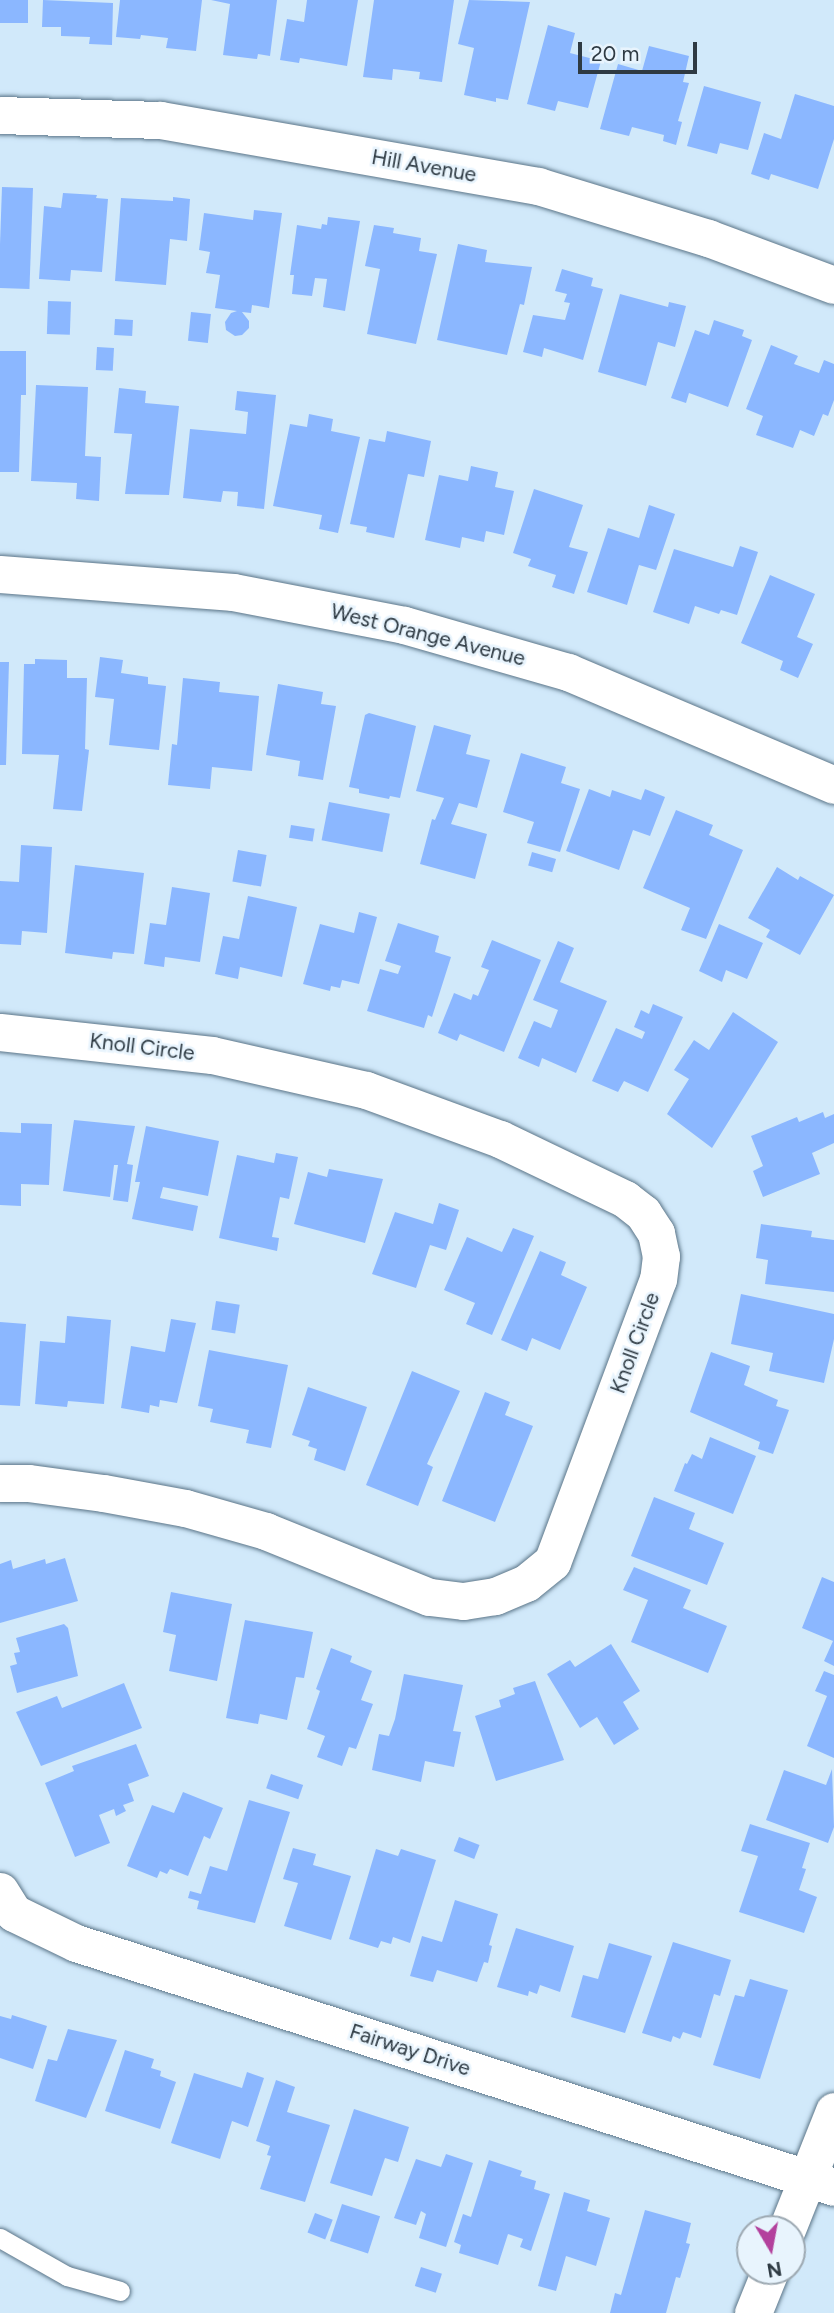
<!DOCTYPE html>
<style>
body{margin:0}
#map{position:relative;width:834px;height:2313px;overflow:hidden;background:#d1e9fa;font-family:Figtree,sans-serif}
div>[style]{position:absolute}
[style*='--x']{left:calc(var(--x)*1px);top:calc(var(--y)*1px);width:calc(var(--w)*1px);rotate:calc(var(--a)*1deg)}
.building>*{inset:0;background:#8bb7ff;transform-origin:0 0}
.roads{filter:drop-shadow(0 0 2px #5b7588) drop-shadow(0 0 2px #5b7588)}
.lane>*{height:19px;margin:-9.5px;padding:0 9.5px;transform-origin:9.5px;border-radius:9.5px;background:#fff}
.street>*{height:37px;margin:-18.5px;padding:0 18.5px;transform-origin:18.5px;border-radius:18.5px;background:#fff}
span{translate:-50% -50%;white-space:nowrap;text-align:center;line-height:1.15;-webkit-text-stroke:5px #e8f4fd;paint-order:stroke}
.street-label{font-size:21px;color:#2e3a43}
.north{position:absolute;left:736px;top:2215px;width:70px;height:70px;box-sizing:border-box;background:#e8f4fd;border:2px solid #9eaab3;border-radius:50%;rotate:170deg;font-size:19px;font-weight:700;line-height:28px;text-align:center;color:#2e3a43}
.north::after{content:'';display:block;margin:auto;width:24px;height:32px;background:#b3419d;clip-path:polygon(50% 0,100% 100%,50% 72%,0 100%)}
.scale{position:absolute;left:578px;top:42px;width:119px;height:32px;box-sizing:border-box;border:4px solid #2e3a43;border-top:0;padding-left:9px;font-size:21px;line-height:24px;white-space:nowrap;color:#2e3a43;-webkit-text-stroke:5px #e8f4fd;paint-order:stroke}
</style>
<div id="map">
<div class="building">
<i style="left:0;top:0;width:28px;height:23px"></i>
<i style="clip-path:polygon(43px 0,113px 3px,112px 45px,89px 44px,90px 37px,61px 36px,61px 27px,42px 27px)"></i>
<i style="clip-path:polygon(120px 0,202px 0,196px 51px,166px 48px,168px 38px,141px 35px,140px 39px,116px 37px)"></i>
<i style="clip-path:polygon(211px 0,277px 0,270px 56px,258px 54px,257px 59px,223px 55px,230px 4px)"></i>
<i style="clip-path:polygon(307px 0,358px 0,347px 66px,300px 58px,299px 63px,280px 60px,287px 19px,304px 22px)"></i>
<i style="clip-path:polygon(374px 0,454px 0,442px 82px,419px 79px,420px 72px,393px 69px,392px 80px,363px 77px)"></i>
<i style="clip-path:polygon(469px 0,530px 2px,508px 100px,496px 98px,496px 102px,464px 95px,474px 48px,458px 44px)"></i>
<i style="clip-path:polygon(548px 25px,575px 33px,570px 53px,601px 61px,588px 108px,558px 101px,555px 111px,527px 104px)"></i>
<i style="clip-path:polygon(649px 46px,689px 56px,683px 82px,689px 83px,678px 121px,682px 122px,676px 145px,663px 141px,664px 135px,632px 127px,629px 136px,600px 129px,618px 64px,642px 71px)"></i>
<i style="clip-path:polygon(704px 86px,761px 102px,748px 150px,720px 143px,717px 154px,687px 146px)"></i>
<i style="clip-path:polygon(795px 94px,834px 106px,834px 139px,818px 189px,771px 174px,769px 180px,751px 174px,764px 133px,781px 139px)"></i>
<i style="left:2px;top:187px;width:31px;height:101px;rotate:2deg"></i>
<i style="clip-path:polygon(63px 193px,97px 195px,96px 198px,108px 199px,102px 272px,71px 270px,70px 281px,39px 279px,44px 206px,61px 208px)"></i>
<i style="clip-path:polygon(173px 197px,190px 199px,187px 241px,170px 239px,166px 285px,115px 281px,121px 198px,173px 201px)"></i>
<i style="clip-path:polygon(254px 210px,282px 213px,269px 308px,252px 305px,251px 313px,242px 312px,249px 321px,249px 328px,242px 335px,235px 336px,226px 330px,225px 322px,231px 313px,237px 311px,215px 308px,220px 275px,206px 273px,210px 252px,199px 250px,204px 213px,253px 220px)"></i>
<i style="clip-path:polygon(328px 217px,360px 221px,345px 311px,323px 307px,327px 279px,315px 278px,312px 296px,292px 294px,294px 275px,290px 275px,297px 225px,321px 229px,322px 224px,327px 225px)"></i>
<i style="clip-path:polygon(374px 225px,394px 228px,393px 233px,421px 238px,419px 251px,437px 254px,416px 344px,367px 334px,380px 269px,365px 266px)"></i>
<i style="clip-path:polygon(458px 244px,487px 250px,485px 262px,532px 267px,524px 305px,520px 304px,507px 355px,437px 340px)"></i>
<i style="clip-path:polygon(562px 269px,593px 278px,591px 286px,603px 289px,583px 360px,544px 348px,542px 357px,523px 352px,533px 315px,565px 320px,570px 303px,564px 302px,567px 294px,555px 291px)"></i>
<i style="clip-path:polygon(620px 294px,668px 307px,669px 302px,686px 306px,675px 347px,658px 342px,646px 386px,598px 372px)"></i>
<i style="left:48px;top:301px;width:23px;height:33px;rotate:2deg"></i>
<i style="left:191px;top:312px;width:20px;height:29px;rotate:6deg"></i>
<i style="left:115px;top:319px;width:18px;height:16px;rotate:3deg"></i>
<i style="clip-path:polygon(714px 320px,744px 330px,742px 336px,752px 340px,728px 407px,689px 393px,686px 403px,671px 398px,695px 330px,709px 335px)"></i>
<i style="clip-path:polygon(771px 345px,798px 356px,794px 364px,819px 373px,824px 360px,834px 364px,834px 400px,828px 416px,823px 414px,814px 436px,800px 430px,793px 448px,756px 435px,763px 416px,746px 409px)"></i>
<i style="left:97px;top:347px;width:17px;height:23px;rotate:3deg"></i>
<i style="clip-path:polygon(0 351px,26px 351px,26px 395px,21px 395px,19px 472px,0 472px)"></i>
<i style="clip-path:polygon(36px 385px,88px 387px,85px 456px,101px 457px,99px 501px,76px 499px,77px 483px,31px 481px)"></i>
<i style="clip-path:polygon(119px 388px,146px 391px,145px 403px,179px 406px,169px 495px,125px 494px,132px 434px,114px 433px)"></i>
<i style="clip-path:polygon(237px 391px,276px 395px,264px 509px,237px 506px,238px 492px,223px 491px,221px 502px,183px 498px,190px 429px,246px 434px,248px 412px,235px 410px)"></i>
<i style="clip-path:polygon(309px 414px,333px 419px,331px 431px,360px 437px,338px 533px,319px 529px,322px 515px,273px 506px,290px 424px,307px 427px)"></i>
<i style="clip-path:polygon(387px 431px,431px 441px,424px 477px,408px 474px,394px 538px,366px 532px,367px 527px,350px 524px,369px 439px,385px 442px)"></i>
<i style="clip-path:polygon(471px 466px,498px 472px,495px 487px,514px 491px,504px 535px,486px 531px,484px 542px,462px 537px,460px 548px,425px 540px,439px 475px,468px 481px)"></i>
<i style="clip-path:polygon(534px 489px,583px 505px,569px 547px,588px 552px,574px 594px,552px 587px,556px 575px,528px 566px,531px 559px,513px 553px)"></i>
<i style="clip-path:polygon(649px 505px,675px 514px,656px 570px,639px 565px,627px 605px,587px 592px,608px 528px,639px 538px)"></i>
<i style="clip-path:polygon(740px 546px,758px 552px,737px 615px,721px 610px,719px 614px,695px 606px,689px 624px,653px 612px,674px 549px,733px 567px)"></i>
<i style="clip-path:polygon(770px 575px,815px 594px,797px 637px,813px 644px,798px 678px,780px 670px,783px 661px,741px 643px)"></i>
<i style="clip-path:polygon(100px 657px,123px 660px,121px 673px,148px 677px,148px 684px,166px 686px,159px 750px,109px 745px,114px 699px,95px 697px)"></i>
<i style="clip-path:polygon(35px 659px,67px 660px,67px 678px,87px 678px,85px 749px,89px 750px,82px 811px,53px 809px,59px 755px,22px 754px,24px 664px,35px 664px)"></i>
<i style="clip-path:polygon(0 662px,9px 662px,6px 765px,0 765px)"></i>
<i style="clip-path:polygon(183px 678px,220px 682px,219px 692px,259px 696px,252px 771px,212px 767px,210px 789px,168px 785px,172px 744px,177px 745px)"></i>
<i style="clip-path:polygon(278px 684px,323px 692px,321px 704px,336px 706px,323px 780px,298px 776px,300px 761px,266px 755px)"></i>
<i style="clip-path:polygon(369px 713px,416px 726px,400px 798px,390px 796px,389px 799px,359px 793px,359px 789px,349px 787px,365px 715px)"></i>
<i style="clip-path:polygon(434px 725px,471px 735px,466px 754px,490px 760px,477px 808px,459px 803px,451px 824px,487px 834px,475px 879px,420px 864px,432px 819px,435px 820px,444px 798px,416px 791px)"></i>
<i style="clip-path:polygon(521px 753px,566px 767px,561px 783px,580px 789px,560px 852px,527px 843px,534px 822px,503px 812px)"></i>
<i style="clip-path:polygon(589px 789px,610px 797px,612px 790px,641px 800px,645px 789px,665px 797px,650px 836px,633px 830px,619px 870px,566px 851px)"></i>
<i style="left:329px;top:802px;width:62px;height:39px;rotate:11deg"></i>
<i style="clip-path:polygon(676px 810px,713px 825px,709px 835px,743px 850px,706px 939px,681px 930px,690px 908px,643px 888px)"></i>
<i style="left:291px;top:825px;width:24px;height:13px;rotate:9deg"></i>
<i style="clip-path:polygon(21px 845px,52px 847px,47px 933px,22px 931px,21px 945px,0 944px,0 881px,19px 882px)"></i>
<i style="left:238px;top:850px;width:29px;height:32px;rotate:10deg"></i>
<i style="left:532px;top:852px;width:25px;height:14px;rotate:16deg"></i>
<i style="clip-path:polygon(75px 865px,144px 873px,134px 954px,113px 952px,112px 959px,65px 953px)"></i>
<i style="clip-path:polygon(777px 867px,798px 880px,800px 876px,834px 895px,800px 955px,766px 937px,770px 930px,748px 918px)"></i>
<i style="clip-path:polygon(172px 887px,210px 893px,200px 962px,165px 957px,164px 967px,144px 964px,150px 923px,166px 925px)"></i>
<i style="clip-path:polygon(248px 896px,297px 907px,282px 977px,240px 967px,238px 979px,215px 974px,223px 936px,239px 939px)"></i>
<i style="clip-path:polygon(359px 912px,377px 917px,359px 984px,342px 980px,340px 988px,331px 986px,330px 991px,303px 984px,320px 924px,354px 933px)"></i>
<i style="clip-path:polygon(398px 923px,439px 936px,435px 952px,451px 957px,432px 1017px,428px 1015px,424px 1028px,367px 1011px,380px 969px,398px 974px,401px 966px,385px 961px)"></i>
<i style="clip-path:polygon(719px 924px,763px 943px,747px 979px,726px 970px,722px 982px,699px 971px)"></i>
<i style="clip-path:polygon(492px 940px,541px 960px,504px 1052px,460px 1034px,457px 1041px,438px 1033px,454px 993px,471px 1000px,473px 994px,478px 996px,489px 970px,481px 967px)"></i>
<i style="clip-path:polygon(558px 941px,574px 948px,560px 982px,607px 1001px,576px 1073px,542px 1058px,539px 1067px,518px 1058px,534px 1021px,551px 1028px,558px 1010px,533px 1000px)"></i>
<i style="clip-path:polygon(653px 1004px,683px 1017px,648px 1092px,624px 1081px,618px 1092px,592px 1081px,616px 1028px,642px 1039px,645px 1032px,634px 1027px,641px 1010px,649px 1014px)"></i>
<i style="clip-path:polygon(733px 1012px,778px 1042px,712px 1148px,667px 1114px,689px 1079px,674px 1070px,694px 1040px,709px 1050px)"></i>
<i style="clip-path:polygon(823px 1112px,825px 1118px,834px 1114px,834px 1143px,812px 1153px,820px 1174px,763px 1197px,753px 1171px,763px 1166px,751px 1136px,797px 1117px,799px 1122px)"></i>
<i style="clip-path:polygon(74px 1120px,135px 1126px,127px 1164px,133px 1165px,128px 1202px,113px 1200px,118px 1165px,114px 1165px,110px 1197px,63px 1191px)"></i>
<i style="clip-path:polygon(21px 1123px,52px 1124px,49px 1185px,21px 1184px,21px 1206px,0 1205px,0 1132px,21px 1133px)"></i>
<i style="clip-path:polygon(146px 1126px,219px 1141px,208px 1196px,163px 1187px,160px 1198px,198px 1206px,193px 1231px,132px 1219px,140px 1182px,135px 1182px)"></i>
<i style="clip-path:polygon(276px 1153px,298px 1157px,289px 1199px,280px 1197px,272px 1237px,279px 1238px,277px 1251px,219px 1238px,237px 1155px,274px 1163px)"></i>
<i style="clip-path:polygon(329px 1169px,383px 1179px,365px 1243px,294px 1224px,308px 1172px,327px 1177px)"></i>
<i style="clip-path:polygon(439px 1203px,459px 1210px,446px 1250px,430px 1245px,416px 1288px,372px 1274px,395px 1212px,433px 1224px)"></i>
<i style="clip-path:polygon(761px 1224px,812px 1231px,811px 1237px,834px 1240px,834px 1292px,765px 1284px,768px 1260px,756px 1258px)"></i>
<i style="clip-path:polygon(513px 1228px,534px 1236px,492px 1335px,466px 1324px,475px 1303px,444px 1290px,467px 1237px,502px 1252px)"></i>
<i style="clip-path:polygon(540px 1251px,566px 1262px,561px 1275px,587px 1287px,560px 1350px,532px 1338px,527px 1351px,501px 1340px)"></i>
<i style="clip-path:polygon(741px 1294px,834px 1314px,834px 1339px,824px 1383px,769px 1371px,773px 1353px,731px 1344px)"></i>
<i style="left:216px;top:1301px;width:24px;height:29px;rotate:9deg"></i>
<i style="clip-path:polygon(67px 1316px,111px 1320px,104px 1404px,68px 1401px,67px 1407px,35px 1404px,40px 1341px,65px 1343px)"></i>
<i style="clip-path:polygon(171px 1319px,196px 1323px,177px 1403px,160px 1400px,159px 1407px,150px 1405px,149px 1413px,121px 1408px,131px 1346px,165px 1352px)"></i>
<i style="clip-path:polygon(0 1322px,26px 1324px,20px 1406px,0 1405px)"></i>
<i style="clip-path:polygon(209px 1350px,288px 1365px,271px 1448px,246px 1443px,249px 1430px,210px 1422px,213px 1409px,198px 1406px)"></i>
<i style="clip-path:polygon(711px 1352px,750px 1366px,744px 1385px,778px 1400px,776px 1406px,789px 1410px,773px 1454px,758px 1449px,760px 1442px,690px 1412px)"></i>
<i style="clip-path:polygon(412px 1371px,460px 1391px,427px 1464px,433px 1467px,418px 1506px,366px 1485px)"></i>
<i style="clip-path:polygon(308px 1387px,367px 1407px,345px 1471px,314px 1460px,317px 1449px,308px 1446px,310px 1441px,292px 1435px)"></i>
<i style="clip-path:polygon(485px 1392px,510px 1402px,505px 1415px,533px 1426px,495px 1522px,442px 1501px)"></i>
<i style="clip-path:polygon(710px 1437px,756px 1456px,733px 1514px,674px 1491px,685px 1463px,687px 1464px,692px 1454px,702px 1459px)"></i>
<i style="clip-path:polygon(654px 1497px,695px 1513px,689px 1529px,724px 1543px,707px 1585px,631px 1556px)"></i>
<i style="clip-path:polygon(65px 1558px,78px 1601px,0 1623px,0 1564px,11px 1560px,13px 1569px,45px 1559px,46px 1564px)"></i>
<i style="clip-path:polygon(634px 1567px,691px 1590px,683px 1608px,727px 1626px,708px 1673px,631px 1642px,648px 1600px,623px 1590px)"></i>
<i style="clip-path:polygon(822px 1577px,834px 1582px,834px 1666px,824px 1661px,833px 1641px,802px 1628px)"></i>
<i style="clip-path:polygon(171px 1592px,232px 1604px,217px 1681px,169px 1671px,176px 1635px,163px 1632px)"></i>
<i style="clip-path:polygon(245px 1620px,313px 1632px,304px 1678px,296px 1677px,287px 1720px,260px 1714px,258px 1724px,226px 1718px)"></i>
<i style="clip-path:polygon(64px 1624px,68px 1628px,78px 1676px,17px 1693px,10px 1666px,17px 1664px,14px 1653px,20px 1652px,16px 1638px)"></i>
<i style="clip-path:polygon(611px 1644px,640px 1691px,623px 1702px,639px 1729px,614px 1745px,597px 1717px,580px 1728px,547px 1674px,570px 1660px,575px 1667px)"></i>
<i style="clip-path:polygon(331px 1648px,352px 1656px,350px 1662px,372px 1671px,361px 1700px,373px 1704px,356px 1749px,349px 1747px,342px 1766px,317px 1757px,325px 1736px,307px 1729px,320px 1691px,316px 1689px)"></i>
<i style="clip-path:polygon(824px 1671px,834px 1675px,834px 1758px,807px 1746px,827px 1696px,815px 1691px)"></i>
<i style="clip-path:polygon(404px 1674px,463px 1685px,453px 1731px,461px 1732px,454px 1767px,425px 1761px,421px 1782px,372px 1770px,379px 1734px,389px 1736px,395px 1719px)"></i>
<i style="clip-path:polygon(535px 1681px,564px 1760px,496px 1781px,475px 1716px,501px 1707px,499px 1700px,515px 1694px,513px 1688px)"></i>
<i style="clip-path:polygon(124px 1683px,142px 1728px,41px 1766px,16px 1712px,57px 1696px,62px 1708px)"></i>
<i style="clip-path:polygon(136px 1744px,149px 1776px,128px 1784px,134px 1801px,123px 1805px,126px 1811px,116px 1816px,114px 1809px,99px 1815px,110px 1843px,75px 1857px,45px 1783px,74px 1771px,72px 1766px)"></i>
<i style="clip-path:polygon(832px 1769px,834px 1827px,828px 1843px,766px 1820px,784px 1770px,826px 1785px)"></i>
<i style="left:271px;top:1774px;width:34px;height:15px;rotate:19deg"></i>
<i style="clip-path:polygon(183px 1792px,223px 1808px,210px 1839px,204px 1836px,188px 1876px,170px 1869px,167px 1874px,160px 1871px,157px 1878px,127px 1866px,152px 1805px,174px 1813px)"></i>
<i style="clip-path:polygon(249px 1800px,290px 1812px,255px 1923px,197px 1909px,199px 1901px,188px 1898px,190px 1891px,201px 1894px,210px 1866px,227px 1871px)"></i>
<i style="clip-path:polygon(750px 1824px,810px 1843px,802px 1868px,806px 1869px,799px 1890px,817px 1897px,804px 1933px,739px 1912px,758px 1856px,741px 1851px)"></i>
<i style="left:459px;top:1837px;width:22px;height:15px;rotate:21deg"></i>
<i style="clip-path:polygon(293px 1848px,316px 1854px,313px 1865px,351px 1876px,331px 1940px,284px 1926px,298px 1883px,283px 1879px)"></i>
<i style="clip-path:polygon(376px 1849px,398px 1856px,401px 1849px,436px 1860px,410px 1943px,393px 1937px,391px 1944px,381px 1941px,378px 1948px,349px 1939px)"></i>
<i style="clip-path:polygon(455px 1900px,498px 1914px,489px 1945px,492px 1946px,488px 1963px,484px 1962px,477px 1982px,437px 1970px,433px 1982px,410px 1976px,422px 1936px,442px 1942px)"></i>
<i style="clip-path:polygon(516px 1928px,574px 1946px,560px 1992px,540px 1985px,537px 1994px,529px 1991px,528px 1996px,497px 1987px)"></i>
<i style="clip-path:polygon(673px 1942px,731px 1960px,720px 1996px,714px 1994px,701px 2038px,683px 2032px,680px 2039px,673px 2036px,671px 2042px,642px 2033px)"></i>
<i style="clip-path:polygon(609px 1943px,652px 1956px,625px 2033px,571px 2017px,583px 1975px,598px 1979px)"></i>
<i style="clip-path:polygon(750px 1979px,788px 1990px,760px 2079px,713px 2065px,735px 1995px,744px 1997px)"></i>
<i style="clip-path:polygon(12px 2015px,47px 2026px,33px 2069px,0 2058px,0 2016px,11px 2019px)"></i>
<i style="clip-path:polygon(68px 2029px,117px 2040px,86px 2118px,35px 2101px,48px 2059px,57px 2061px)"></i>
<i style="clip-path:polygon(125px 2050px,154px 2059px,151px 2068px,161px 2071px,160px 2076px,176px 2082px,160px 2129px,105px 2111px)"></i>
<i style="clip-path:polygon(247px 2072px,264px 2078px,248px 2127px,232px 2121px,220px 2159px,171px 2143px,194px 2073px,242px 2088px)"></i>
<i style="clip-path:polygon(276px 2080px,295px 2087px,287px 2112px,330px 2125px,305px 2202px,260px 2189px,271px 2156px,267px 2155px,270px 2146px,256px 2141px)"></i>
<i style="clip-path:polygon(354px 2109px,409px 2127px,398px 2162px,385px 2158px,372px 2196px,330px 2183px)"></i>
<i style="clip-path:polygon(446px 2154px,473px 2163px,446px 2247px,419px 2238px,426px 2214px,421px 2211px,416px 2225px,394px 2218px,416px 2159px,441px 2167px)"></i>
<i style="clip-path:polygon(489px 2160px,522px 2171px,520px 2176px,536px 2181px,534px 2189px,550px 2194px,531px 2251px,520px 2247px,523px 2239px,508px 2234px,498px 2265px,459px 2253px,461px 2245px,454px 2242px,463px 2214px,471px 2217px)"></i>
<i style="clip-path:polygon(564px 2192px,590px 2200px,587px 2211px,610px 2218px,596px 2266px,566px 2256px,556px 2291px,538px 2286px)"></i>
<i style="left:342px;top:2204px;width:40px;height:39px;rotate:18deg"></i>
<i style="clip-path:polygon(645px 2210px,691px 2223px,686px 2243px,690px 2244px,680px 2278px,676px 2277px,666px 2313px,610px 2313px,615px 2293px,621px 2295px)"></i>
<i style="left:315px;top:2213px;width:19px;height:21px;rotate:21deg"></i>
<i style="left:421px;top:2267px;width:22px;height:20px;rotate:18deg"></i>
</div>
<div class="roads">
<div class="lane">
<i style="--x:0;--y:2238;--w:77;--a:29.6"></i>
<i style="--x:67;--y:2276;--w:55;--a:15.8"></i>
</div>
<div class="street">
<i style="--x:0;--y:115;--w:160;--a:1.8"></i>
<i style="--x:160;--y:120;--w:384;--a:9.9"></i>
<i style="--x:538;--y:186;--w:178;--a:17"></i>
<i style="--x:708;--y:238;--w:134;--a:20.5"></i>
<i style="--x:0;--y:574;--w:234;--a:4.4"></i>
<i style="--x:233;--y:592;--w:174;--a:10.9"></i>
<i style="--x:404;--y:625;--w:171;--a:16"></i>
<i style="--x:568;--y:672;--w:289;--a:23"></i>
<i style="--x:0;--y:1032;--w:213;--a:6.2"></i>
<i style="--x:212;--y:1055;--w:158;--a:12.8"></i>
<i style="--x:366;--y:1090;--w:143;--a:20.1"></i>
<i style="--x:500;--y:1139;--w:139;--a:25.6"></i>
<i style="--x:625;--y:1199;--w:23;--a:38"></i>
<i style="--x:643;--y:1213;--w:24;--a:57"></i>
<i style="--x:656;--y:1233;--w:24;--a:78"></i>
<i style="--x:661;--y:1256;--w:23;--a:97"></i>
<i style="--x:658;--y:1279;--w:302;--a:110.5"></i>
<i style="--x:552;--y:1562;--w:33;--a:141"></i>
<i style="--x:526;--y:1583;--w:34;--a:157"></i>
<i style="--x:495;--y:1596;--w:32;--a:171"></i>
<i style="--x:463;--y:1601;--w:34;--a:-173"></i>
<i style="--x:429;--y:1597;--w:176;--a:-158"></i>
<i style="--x:266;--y:1531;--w:84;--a:-164.1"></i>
<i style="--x:185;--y:1508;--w:83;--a:-169.6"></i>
<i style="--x:103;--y:1493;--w:76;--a:-172.4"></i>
<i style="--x:28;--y:1483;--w:28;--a:180"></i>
<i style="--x:0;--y:1891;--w:26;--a:58"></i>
<i style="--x:14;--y:1913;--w:69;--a:25.8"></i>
<i style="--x:76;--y:1943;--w:796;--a:17.84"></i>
<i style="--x:787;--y:2229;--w:127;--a:-68.3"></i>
<i style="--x:753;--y:2313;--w:45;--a:-68"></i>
</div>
</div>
<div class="street-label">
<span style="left:424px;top:166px;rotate:10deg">Hill Avenue</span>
<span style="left:428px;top:635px;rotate:14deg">West Orange Avenue</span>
<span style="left:142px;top:1047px;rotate:7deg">Knoll Circle</span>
<span style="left:635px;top:1343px;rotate:-70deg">Knoll Circle</span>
<span style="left:410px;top:2050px;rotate:18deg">Fairway Drive</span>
</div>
<div class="north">N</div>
<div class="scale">20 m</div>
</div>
